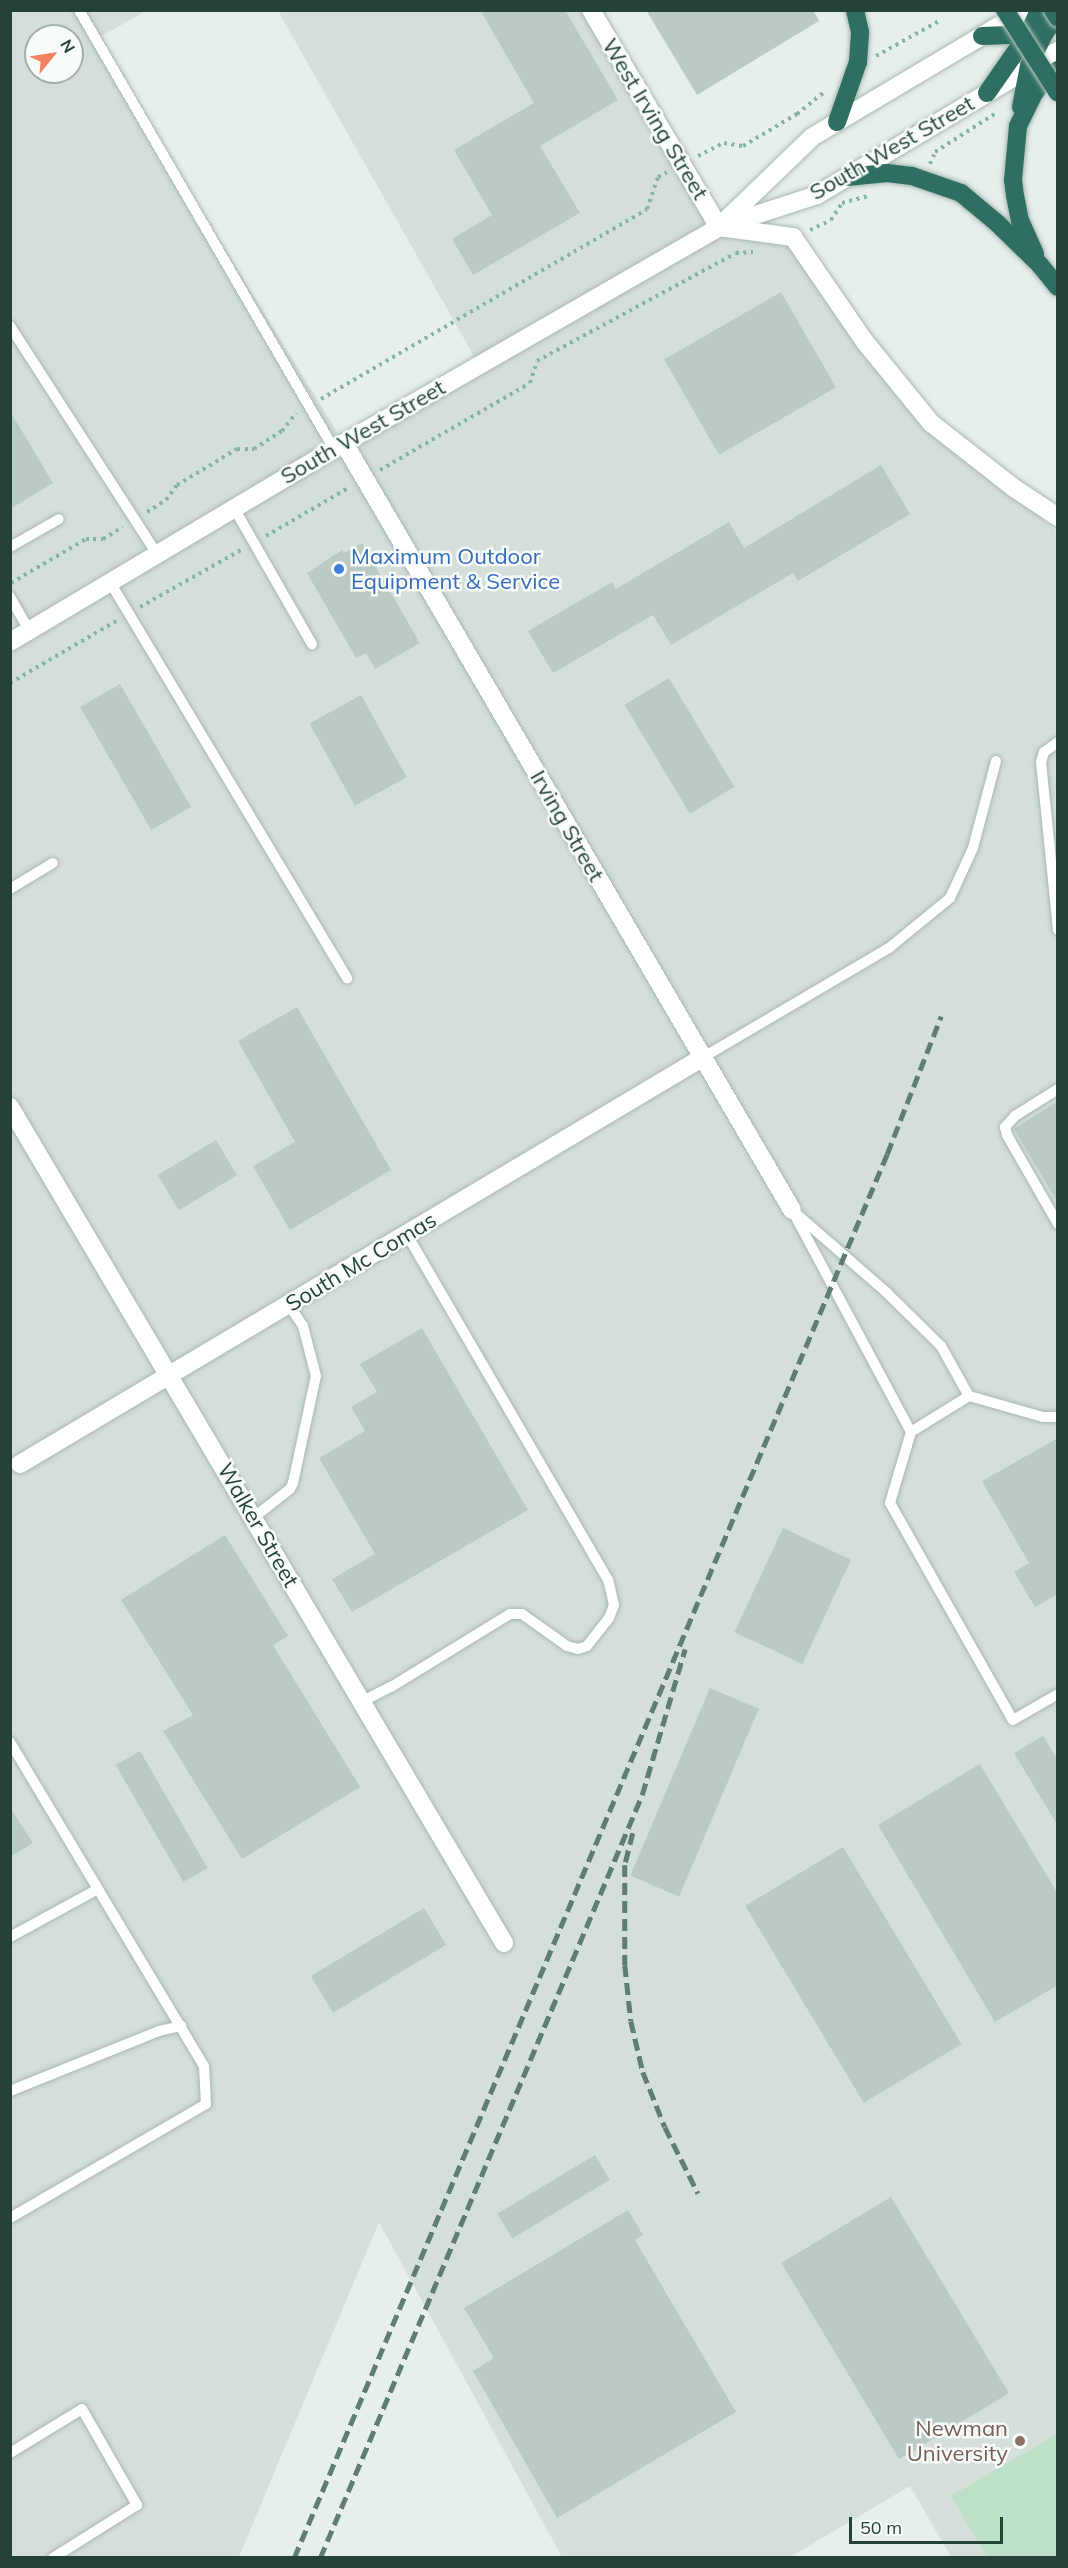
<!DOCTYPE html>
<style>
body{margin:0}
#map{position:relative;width:1068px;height:2568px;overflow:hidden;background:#e6efeb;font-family:Mulish,sans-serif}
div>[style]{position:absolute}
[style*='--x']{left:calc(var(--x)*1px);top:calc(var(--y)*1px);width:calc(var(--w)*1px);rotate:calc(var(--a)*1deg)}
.built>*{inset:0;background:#d4dfda}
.green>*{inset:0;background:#bfe0c8}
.building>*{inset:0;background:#bbcac4;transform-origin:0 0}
.path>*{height:4px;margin-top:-2px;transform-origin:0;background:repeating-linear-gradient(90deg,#86b3a5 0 3px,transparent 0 7.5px)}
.roads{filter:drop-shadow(0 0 2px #a8b8b2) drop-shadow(0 0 2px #a8b8b2)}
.lane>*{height:10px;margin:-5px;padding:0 5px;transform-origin:5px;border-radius:5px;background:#fff}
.street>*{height:18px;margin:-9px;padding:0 9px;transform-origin:9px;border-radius:9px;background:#fff}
.secondary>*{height:18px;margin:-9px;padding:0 9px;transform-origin:9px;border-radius:9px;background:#fff}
.highway>*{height:18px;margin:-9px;padding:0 9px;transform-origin:9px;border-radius:9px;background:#2f6f62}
.rail>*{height:4.5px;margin-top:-2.25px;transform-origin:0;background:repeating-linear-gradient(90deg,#5f7d75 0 12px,transparent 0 18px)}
.bridges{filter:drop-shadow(0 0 2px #c2cac8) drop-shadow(0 0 2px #c2cac8)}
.highway-bridge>*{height:18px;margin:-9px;padding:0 9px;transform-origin:9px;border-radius:9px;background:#2f6f62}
.dots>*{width:16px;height:16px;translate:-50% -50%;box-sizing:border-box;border:3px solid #f7fbf9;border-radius:50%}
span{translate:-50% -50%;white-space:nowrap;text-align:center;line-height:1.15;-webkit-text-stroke:5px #f7fbf9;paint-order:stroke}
.street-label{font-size:22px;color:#24423a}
.shop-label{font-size:22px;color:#366cbe}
.left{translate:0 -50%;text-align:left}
.education-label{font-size:22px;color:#785e54}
.right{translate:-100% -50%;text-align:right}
.frame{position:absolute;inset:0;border:12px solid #24423a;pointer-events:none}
.north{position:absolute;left:24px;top:24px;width:60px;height:60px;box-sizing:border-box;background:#f7fbf9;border:2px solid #a3b1ad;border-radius:50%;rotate:60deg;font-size:16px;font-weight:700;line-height:24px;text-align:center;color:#24423a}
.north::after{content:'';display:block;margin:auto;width:21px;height:27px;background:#f4845f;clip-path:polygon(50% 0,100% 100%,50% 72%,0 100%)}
.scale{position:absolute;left:849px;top:2517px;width:154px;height:27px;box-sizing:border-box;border:3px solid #24423a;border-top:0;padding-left:8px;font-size:18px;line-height:21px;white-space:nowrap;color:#24423a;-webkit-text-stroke:4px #f7fbf9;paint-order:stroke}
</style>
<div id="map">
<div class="built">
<i style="clip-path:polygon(evenodd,11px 11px,146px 11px,96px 39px,344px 443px,479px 365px,278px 11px,591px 11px,719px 227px,784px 234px,931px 423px,1057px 532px,1057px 2557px,951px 2557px,910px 2486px,790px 2557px,562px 2557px,379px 2222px,239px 2557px,11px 2558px,11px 11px,36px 36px,72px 36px,72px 72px,36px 72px,36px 36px)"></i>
</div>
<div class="green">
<i style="clip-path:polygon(1057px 2434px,1057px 2557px,987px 2557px,951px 2496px)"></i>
</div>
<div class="building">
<i style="clip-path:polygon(480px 10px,565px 10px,618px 100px,540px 146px,580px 213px,473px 275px,452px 239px,492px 215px,454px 150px,534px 103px)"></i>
<i style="clip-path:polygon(646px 10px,813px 10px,819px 21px,697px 95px)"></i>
<i style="left:781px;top:292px;width:110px;height:135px;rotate:60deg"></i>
<i style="clip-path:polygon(10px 411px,53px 483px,10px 509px)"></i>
<i style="clip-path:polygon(881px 465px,910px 514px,798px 581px,793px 573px,671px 645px,653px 615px,553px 673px,528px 631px,612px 582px,616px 589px,729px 522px,744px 548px)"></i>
<i style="clip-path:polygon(362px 543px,420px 643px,375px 669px,366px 653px,356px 658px,307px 573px,342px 550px,344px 553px)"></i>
<i style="left:669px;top:678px;width:127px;height:52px;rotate:59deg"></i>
<i style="left:120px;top:684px;width:142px;height:46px;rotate:60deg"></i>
<i style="left:361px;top:695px;width:94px;height:59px;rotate:61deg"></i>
<i style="clip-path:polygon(297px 1007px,391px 1170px,290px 1230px,253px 1166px,295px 1142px,238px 1041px)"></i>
<i style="clip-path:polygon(1058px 1101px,1058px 1203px,1014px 1129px)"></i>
<i style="left:216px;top:1140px;width:41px;height:68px;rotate:59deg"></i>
<i style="clip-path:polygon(422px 1328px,528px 1510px,352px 1612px,332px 1579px,375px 1554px,319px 1458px,365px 1431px,351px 1407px,377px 1392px,360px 1364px)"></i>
<i style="clip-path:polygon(1058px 1438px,1058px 1594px,1035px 1607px,1014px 1572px,1029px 1563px,982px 1481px)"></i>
<i style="left:783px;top:1528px;width:75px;height:115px;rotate:25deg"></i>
<i style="clip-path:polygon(225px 1535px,288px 1636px,273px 1645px,360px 1787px,242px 1859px,163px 1731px,193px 1715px,121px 1600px)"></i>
<i style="left:710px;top:1688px;width:53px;height:204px;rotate:23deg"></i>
<i style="clip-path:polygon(1043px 1736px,1058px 1760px,1058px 1826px,1014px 1753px)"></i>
<i style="left:140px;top:1751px;width:135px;height:28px;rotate:60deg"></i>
<i style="clip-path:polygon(980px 1764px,1058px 1894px,1058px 1985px,995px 2022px,878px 1825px)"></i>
<i style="clip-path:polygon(10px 1807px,33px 1843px,10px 1857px)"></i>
<i style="left:843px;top:1847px;width:230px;height:114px;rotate:59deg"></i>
<i style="left:424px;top:1908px;width:43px;height:132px;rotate:59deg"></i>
<i style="left:595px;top:2155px;width:29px;height:114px;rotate:59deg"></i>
<i style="left:891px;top:2197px;width:229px;height:128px;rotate:59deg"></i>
<i style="clip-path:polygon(628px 2210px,643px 2235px,635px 2240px,736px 2412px,557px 2518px,473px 2371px,494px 2358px,464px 2308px)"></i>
</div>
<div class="path">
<i style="--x:876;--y:56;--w:74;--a:-29"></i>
<i style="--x:698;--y:156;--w:29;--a:-27"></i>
<i style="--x:724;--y:143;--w:19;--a:9"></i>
<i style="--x:743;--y:146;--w:63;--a:-30.7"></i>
<i style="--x:797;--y:114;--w:36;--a:-39"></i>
<i style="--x:930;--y:164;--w:13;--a:-67"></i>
<i style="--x:935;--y:152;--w:72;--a:-32.6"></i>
<i style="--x:810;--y:230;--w:23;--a:-25"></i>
<i style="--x:831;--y:220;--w:20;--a:-57"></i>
<i style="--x:842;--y:203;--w:27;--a:-15"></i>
<i style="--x:321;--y:399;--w:377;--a:-30.2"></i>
<i style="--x:647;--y:209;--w:34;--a:-71"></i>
<i style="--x:658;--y:177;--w:10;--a:-29"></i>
<i style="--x:380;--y:470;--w:173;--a:-30.1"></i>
<i style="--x:530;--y:383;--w:23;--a:-72"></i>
<i style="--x:537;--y:361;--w:226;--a:-28.5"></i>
<i style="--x:736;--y:253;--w:17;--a:-3"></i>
<i style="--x:147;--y:512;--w:22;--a:-32"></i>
<i style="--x:166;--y:500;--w:19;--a:-54"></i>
<i style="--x:177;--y:485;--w:70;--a:-31"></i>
<i style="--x:237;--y:449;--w:17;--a:0"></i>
<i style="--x:254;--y:449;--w:33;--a:-33"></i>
<i style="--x:282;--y:431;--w:23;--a:-52"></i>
<i style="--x:266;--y:536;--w:97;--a:-30.3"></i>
<i style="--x:11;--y:583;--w:87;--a:-30.4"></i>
<i style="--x:86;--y:539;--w:17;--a:0"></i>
<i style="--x:103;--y:539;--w:23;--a:-31"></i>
<i style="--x:140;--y:607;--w:116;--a:-29.4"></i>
<i style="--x:10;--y:683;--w:123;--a:-30.3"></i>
</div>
<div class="roads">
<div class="lane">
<i style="--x:79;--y:10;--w:508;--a:59.85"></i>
<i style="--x:10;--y:326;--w:271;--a:57.2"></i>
<i style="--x:234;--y:508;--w:157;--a:60.2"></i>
<i style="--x:10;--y:547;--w:56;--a:-29.7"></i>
<i style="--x:110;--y:582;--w:462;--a:59.1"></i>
<i style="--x:10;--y:597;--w:38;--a:60"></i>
<i style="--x:1058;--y:742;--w:17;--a:144"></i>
<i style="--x:1044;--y:752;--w:10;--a:107"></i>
<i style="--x:1041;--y:762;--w:169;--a:84.2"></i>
<i style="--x:10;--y:889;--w:50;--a:-31.2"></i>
<i style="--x:702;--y:1058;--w:217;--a:-30.5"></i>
<i style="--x:889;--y:948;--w:79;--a:-39.3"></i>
<i style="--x:950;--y:898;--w:55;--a:-65.3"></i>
<i style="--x:973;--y:848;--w:90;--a:-75.2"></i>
<i style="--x:1058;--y:1089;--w:51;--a:147.9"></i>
<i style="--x:1015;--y:1116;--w:15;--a:132"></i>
<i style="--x:1005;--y:1127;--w:8;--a:76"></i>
<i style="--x:1007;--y:1135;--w:103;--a:60.2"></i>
<i style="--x:969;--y:1396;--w:77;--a:15.8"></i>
<i style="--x:1043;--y:1417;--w:15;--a:0"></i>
<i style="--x:911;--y:1432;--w:252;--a:-118.2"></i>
<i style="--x:792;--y:1210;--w:126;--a:41.1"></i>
<i style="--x:887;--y:1293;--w:76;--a:44.5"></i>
<i style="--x:941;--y:1346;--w:57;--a:60.8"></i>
<i style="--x:969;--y:1396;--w:68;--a:148.2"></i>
<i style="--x:911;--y:1432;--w:74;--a:106.5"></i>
<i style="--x:890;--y:1503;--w:249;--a:60.5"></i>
<i style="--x:1013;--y:1720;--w:52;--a:-30"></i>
<i style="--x:253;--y:1518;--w:47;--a:-38.1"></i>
<i style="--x:290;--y:1489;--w:7;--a:-63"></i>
<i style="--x:293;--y:1483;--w:109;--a:-77.9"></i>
<i style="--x:316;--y:1376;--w:52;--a:-104.6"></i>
<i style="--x:303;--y:1326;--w:25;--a:-124"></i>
<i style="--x:361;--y:1702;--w:34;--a:-27"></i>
<i style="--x:391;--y:1687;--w:140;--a:-31.5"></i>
<i style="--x:510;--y:1614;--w:12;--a:0"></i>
<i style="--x:522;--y:1614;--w:55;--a:35.4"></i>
<i style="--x:567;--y:1646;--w:11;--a:15"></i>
<i style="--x:578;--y:1649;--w:9;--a:-18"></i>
<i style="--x:587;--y:1646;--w:36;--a:-52"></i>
<i style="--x:609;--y:1618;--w:14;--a:-69"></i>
<i style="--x:614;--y:1605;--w:26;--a:-103"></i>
<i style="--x:608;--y:1580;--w:400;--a:-120.2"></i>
<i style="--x:10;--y:1742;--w:378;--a:59.1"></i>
<i style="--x:204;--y:2066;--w:38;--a:87"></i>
<i style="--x:206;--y:2104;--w:227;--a:149.8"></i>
<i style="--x:10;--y:1937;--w:100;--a:-28.6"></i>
<i style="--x:10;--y:2091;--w:161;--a:-21.9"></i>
<i style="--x:159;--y:2031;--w:23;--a:-13"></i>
<i style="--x:10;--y:2453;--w:84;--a:-31.4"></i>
<i style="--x:82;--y:2409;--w:111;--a:60.2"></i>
<i style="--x:137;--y:2505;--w:99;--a:147.8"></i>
</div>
<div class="street">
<i style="--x:591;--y:10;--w:252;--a:59.5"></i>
<i style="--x:719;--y:227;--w:75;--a:7.7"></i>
<i style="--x:793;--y:237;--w:127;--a:55.6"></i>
<i style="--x:865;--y:342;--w:104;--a:50.8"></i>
<i style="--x:931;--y:423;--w:105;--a:38.1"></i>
<i style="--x:1014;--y:488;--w:53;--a:33.4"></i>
<i style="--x:344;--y:443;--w:888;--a:59.71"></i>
<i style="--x:10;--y:1107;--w:971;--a:59.42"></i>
<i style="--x:20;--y:1464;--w:794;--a:-30.77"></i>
</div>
<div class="secondary">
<i style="--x:722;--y:224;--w:125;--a:-44"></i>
<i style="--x:812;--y:137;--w:248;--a:-30.8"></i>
<i style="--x:10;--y:642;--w:389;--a:-30.8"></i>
<i style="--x:344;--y:443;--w:433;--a:-29.9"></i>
<i style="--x:719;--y:227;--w:103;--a:-18.1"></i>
<i style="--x:817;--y:195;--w:281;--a:-30.9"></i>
</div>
<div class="highway">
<i style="--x:982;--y:36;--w:53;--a:-2.2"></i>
<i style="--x:987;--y:93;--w:72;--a:-55.2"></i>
<i style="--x:1028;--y:34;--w:26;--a:-65"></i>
<i style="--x:1021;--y:107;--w:42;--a:-79"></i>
<i style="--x:1029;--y:66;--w:35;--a:-65"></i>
<i style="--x:1044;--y:34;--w:24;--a:-54"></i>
<i style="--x:837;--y:122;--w:64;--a:-70.7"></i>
<i style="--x:858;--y:62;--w:30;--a:-86"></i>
<i style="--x:860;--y:32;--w:23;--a:-103"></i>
<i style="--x:847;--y:177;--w:40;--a:-5.7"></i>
<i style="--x:887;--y:173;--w:25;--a:7"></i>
<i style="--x:912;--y:176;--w:52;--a:19.1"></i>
<i style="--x:961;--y:193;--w:47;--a:39.8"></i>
<i style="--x:997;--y:223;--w:60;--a:44.3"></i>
<i style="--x:1040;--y:265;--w:28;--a:51"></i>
<i style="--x:1035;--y:254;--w:36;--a:-114"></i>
<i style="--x:1020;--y:221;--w:25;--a:-101"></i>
<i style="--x:1015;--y:196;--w:16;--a:-97"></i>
<i style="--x:1013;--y:180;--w:54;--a:-84.7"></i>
<i style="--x:1018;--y:126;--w:34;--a:-64"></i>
<i style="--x:1033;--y:95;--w:21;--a:-55"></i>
<i style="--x:1045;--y:78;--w:15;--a:-32"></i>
</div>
</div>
<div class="rail">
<i style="--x:633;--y:1833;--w:33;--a:104"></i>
<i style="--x:625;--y:1865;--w:100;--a:90"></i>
<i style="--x:625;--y:1965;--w:56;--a:83.9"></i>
<i style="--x:631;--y:2021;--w:52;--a:76.8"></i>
<i style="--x:643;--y:2072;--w:59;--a:68.2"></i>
<i style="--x:665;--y:2127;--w:74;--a:63.4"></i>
<i style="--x:294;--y:2558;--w:1524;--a:-67.1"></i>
<i style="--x:887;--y:1154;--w:148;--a:-68.6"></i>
<i style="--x:320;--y:2558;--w:828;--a:-67.12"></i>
<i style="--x:642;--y:1795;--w:152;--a:-73.6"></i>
</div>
<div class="bridges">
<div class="highway-bridge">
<i style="--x:1005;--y:10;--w:98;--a:57.4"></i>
<i style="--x:1053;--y:10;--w:9;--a:58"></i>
</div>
</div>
<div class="dots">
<i style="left:339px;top:569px;background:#3f7fe0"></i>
<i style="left:1020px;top:2441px;background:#8d6e63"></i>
</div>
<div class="street-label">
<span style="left:655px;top:119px;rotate:59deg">West Irving Street</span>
<span style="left:892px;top:148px;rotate:-30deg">South West Street</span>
<span style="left:363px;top:432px;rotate:-30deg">South West Street</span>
<span style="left:567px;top:826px;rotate:60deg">Irving Street</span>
<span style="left:361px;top:1262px;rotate:-31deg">South Mc Comas</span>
<span style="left:258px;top:1525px;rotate:60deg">Walker Street</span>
</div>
<div class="shop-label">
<span class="left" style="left:351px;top:569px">Maximum Outdoor<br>Equipment &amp; Service</span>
</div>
<div class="education-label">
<span class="right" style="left:1008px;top:2441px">Newman<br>University</span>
</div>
<div class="frame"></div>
<div class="north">N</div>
<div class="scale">50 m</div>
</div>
